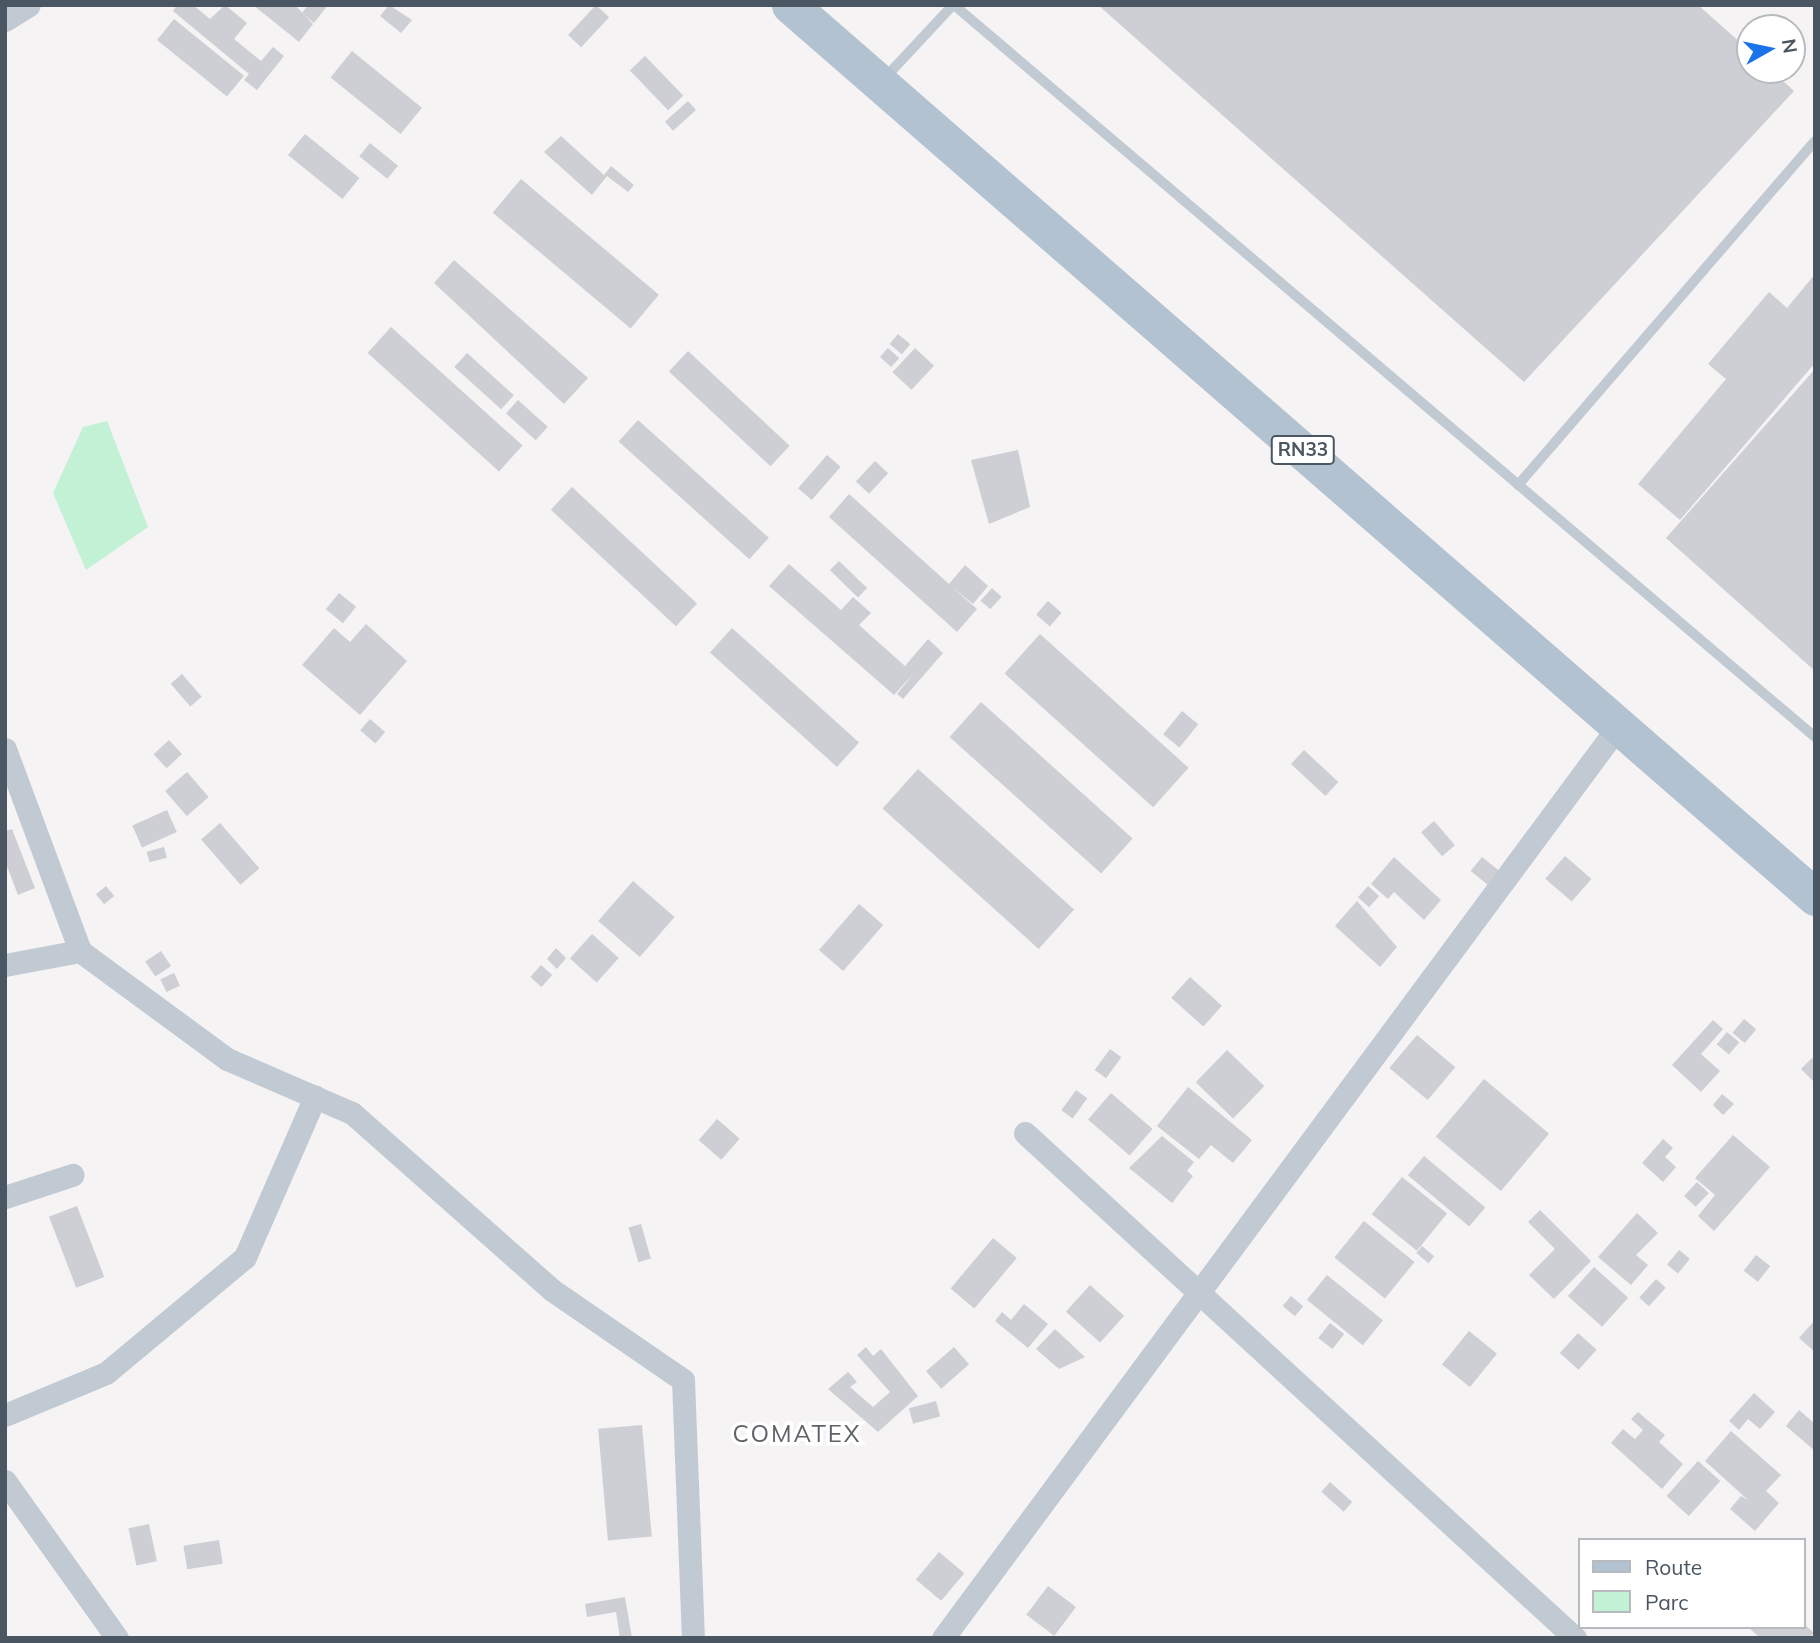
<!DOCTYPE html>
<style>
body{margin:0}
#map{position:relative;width:1820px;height:1643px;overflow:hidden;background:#f5f3f3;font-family:Mulish,sans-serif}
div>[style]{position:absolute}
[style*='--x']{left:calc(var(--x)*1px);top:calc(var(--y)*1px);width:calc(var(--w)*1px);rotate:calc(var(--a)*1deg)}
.green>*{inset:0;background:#c3f1d5}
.building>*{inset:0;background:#cdcfd5;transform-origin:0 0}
.lane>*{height:10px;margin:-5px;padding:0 5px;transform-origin:5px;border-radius:5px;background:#c1cad2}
.street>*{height:23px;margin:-11.5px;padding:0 11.5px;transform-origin:11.5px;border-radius:11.5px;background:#c1cad2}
.primary>*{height:37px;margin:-18.5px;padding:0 18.5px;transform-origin:18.5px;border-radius:18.5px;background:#b3c2d1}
span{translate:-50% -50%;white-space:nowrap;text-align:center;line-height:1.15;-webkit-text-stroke:7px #fff;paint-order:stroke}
.shield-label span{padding:2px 5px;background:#fff;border:2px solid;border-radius:5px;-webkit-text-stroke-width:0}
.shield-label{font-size:19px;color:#4a5661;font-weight:700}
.quarter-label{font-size:24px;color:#5f6368;letter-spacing:2px}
.frame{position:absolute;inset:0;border:7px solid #4a5661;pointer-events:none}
.legend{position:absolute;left:1578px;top:1538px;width:228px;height:91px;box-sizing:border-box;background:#fff;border:2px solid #b7bbc0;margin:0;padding:9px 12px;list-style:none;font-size:21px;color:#4a5661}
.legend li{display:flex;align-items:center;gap:14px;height:35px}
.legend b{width:35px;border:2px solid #b7bbc0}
.north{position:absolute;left:1736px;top:14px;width:70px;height:70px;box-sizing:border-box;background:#fff;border:2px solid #b7bbc0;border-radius:50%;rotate:81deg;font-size:19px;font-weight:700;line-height:28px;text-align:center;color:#4a5661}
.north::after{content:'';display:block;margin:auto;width:24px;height:32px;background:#1a73e8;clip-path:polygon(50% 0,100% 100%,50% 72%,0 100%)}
</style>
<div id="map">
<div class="green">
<i style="clip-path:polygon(107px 421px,148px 527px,86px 570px,53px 493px,83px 427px)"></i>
</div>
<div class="building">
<i style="clip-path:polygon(177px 5px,193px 5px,210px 19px,225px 5px,247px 23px,234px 39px,261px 61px,273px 47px,284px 56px,257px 90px,244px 80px,249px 74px,173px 11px)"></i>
<i style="clip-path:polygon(253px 5px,295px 5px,313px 24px,299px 42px)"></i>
<i style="clip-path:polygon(308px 5px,328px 5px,314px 23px,302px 13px)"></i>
<i style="clip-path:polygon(389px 5px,412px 20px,401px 33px,380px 16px)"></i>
<i style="left:596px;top:5px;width:18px;height:41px;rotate:43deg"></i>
<i style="clip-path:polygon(1098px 5px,1698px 5px,1750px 51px,1750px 70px,1771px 70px,1794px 91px,1524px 382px)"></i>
<i style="left:174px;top:19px;width:90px;height:27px;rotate:39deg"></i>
<i style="left:352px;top:51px;width:90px;height:34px;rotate:39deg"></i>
<i style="left:645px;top:56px;width:55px;height:21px;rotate:46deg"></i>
<i style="left:688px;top:101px;width:12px;height:31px;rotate:48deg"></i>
<i style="left:305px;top:134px;width:70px;height:27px;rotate:39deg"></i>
<i style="clip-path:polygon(561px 136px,604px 175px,611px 166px,634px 185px,628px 192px,607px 176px,592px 195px,544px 152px)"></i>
<i style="left:370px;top:143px;width:36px;height:17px;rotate:39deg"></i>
<i style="left:521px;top:179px;width:180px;height:44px;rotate:40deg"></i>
<i style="clip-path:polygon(454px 260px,588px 378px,564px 404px,434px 283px)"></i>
<i style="clip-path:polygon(1815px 274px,1815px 363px,1680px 520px,1638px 484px,1726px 379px,1708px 364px,1769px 292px,1787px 308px)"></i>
<i style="left:391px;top:327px;width:177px;height:35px;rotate:42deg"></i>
<i style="left:898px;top:334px;width:16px;height:13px;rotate:40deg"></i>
<i style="left:888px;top:348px;width:15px;height:12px;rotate:42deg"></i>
<i style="left:915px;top:348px;width:26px;height:33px;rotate:43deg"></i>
<i style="left:688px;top:351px;width:139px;height:28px;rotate:43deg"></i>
<i style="left:467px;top:353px;width:63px;height:19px;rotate:42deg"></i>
<i style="clip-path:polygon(1815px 369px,1815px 671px,1666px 538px)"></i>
<i style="left:518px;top:400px;width:40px;height:18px;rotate:42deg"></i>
<i style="left:638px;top:420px;width:176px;height:29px;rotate:42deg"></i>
<i style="clip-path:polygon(1018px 450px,1030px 507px,989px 524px,971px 460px)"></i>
<i style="left:827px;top:455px;width:18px;height:44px;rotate:41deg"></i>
<i style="left:875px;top:461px;width:18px;height:28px;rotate:43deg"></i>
<i style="left:572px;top:487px;width:171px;height:31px;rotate:43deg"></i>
<i style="clip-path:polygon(849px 494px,949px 584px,965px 565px,988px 586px,973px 604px,952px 587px,977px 609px,957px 632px,829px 517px)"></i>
<i style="left:839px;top:561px;width:39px;height:13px;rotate:44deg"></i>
<i style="clip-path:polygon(789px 564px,841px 610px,853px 597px,871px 613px,859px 625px,905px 666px,928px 639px,943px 653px,903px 699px,897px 694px,914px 673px,894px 695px,769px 586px)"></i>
<i style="left:992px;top:588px;width:13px;height:17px;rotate:42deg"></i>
<i style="left:339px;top:593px;width:22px;height:21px;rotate:39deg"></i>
<i style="left:1048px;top:601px;width:18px;height:18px;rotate:41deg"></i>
<i style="clip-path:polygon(366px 624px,407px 661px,360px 715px,302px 665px,334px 628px,350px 642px)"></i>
<i style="left:732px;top:628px;width:171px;height:33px;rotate:42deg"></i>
<i style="left:1040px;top:634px;width:200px;height:53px;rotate:42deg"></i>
<i style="left:182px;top:674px;width:30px;height:15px;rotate:49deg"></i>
<i style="left:981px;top:702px;width:204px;height:47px;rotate:42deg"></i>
<i style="left:1182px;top:711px;width:21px;height:30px;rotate:39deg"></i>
<i style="left:370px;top:719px;width:20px;height:15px;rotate:41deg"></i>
<i style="left:169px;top:740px;width:19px;height:21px;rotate:47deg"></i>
<i style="left:1304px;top:750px;width:47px;height:19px;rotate:43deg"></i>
<i style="left:918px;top:769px;width:210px;height:53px;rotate:42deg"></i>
<i style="left:187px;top:772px;width:33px;height:29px;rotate:49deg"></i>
<i style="left:167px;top:810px;width:24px;height:38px;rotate:66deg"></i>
<i style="left:1434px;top:821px;width:32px;height:17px;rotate:49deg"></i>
<i style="left:220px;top:823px;width:60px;height:25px;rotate:49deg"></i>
<i style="clip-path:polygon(12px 829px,35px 888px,18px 895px,5px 861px,5px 831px)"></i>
<i style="left:164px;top:847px;width:11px;height:18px;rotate:75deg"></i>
<i style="left:1565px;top:856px;width:35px;height:30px;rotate:41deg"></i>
<i style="clip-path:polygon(1394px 857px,1441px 900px,1424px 920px,1394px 892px,1388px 899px,1371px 884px)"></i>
<i style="left:1482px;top:857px;width:22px;height:18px;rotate:39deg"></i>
<i style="left:633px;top:881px;width:55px;height:53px;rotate:41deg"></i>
<i style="left:106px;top:886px;width:13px;height:13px;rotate:51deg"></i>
<i style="left:1368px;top:886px;width:15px;height:15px;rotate:42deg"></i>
<i style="clip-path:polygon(1357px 901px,1397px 947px,1380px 967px,1335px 926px)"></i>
<i style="left:859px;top:904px;width:32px;height:61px;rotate:41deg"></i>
<i style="left:592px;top:934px;width:36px;height:33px;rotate:42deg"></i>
<i style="clip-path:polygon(556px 948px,566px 958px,557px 969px,547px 959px)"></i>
<i style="left:161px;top:951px;width:18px;height:19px;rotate:56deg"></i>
<i style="left:541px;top:965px;width:15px;height:16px;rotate:42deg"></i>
<i style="left:174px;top:973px;width:14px;height:15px;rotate:65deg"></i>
<i style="left:1190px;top:977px;width:43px;height:28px;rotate:42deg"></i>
<i style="left:1744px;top:1019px;width:16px;height:18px;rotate:40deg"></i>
<i style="clip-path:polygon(1713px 1020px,1723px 1029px,1701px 1054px,1720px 1071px,1701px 1092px,1672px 1065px)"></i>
<i style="left:1727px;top:1032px;width:16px;height:16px;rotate:40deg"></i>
<i style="left:1417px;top:1035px;width:50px;height:43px;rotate:40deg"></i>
<i style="left:1110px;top:1049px;width:14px;height:26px;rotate:36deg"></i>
<i style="left:1227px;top:1050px;width:52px;height:45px;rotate:44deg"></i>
<i style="clip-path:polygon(1812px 1058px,1815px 1061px,1815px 1083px,1801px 1069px)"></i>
<i style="left:1484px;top:1079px;width:85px;height:75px;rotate:40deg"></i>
<i style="clip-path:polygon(1188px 1087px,1252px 1140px,1233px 1163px,1211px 1145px,1199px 1159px,1157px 1126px)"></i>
<i style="left:1076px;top:1090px;width:14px;height:25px;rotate:36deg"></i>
<i style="left:1111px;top:1093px;width:55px;height:35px;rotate:41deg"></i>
<i style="clip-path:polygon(1722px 1094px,1734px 1104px,1723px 1115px,1713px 1105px)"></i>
<i style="left:717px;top:1119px;width:30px;height:28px;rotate:41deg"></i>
<i style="clip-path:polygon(1733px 1135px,1770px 1167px,1714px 1231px,1698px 1216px,1715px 1195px,1695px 1178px)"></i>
<i style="clip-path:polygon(1162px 1136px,1194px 1162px,1187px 1171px,1193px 1176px,1172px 1203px,1129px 1168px)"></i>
<i style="clip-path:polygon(1663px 1139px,1673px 1148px,1665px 1157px,1676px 1167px,1663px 1182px,1642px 1163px)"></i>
<i style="left:1424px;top:1156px;width:80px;height:25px;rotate:40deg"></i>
<i style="left:1402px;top:1177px;width:58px;height:48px;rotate:39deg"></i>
<i style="left:1697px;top:1182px;width:16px;height:19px;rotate:43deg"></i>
<i style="left:77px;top:1206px;width:76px;height:30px;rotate:69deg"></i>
<i style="clip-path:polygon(1540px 1210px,1591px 1261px,1554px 1299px,1529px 1275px,1555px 1249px,1528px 1222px)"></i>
<i style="clip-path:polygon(1637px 1213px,1658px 1233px,1636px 1255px,1648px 1265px,1631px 1285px,1598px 1257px)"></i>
<i style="left:1364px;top:1221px;width:65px;height:47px;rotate:39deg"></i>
<i style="left:641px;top:1224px;width:36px;height:13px;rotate:74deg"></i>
<i style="left:993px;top:1238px;width:31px;height:66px;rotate:40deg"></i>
<i style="left:1422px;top:1246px;width:16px;height:9px;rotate:40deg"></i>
<i style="left:1679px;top:1250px;width:14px;height:19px;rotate:39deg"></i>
<i style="left:1756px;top:1255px;width:18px;height:20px;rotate:38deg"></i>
<i style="left:1594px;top:1267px;width:46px;height:39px;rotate:42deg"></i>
<i style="left:1327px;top:1275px;width:72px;height:32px;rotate:39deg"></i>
<i style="left:1656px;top:1279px;width:13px;height:25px;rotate:42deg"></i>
<i style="left:1090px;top:1285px;width:46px;height:36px;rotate:42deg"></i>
<i style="left:1291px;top:1296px;width:16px;height:13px;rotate:40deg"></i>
<i style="clip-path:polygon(1024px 1304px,1048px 1324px,1028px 1348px,995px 1321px,1002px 1312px,1011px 1320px)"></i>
<i style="clip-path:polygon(1815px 1320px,1815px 1352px,1799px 1338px)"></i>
<i style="left:1330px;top:1323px;width:18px;height:19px;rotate:38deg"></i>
<i style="clip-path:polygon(1055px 1329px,1085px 1357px,1059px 1369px,1036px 1349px)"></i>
<i style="left:1469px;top:1331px;width:36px;height:43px;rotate:39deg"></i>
<i style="left:1578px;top:1333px;width:25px;height:27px;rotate:42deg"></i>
<i style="clip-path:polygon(866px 1347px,873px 1356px,881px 1349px,918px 1396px,878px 1432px,828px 1389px,848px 1372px,857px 1382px,850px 1387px,873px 1407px,890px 1392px,857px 1355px)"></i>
<i style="left:954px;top:1347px;width:23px;height:37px;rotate:49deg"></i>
<i style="clip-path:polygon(1754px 1393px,1775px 1412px,1760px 1429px,1748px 1419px,1739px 1430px,1729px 1421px)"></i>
<i style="left:936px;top:1401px;width:16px;height:28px;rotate:75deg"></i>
<i style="clip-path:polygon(1799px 1410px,1815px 1424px,1815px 1451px,1786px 1426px)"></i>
<i style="clip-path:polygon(1638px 1412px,1665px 1435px,1659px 1442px,1683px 1464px,1662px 1489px,1611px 1443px,1623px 1429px,1635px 1439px,1643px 1430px,1631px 1419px)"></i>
<i style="left:642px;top:1425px;width:112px;height:44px;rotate:85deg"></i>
<i style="clip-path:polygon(1731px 1431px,1781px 1475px,1766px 1491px,1779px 1503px,1755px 1531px,1730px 1509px,1741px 1496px,1748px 1500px,1705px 1461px)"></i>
<i style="left:1698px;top:1461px;width:30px;height:47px;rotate:42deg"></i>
<i style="left:1330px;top:1482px;width:30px;height:13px;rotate:42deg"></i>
<i style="left:149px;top:1524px;width:38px;height:21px;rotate:78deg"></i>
<i style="left:219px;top:1540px;width:24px;height:36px;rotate:81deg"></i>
<i style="left:939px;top:1552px;width:33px;height:36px;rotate:40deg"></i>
<i style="left:1048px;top:1586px;width:35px;height:36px;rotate:37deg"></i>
<i style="clip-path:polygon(625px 1597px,632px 1638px,620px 1638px,616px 1612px,587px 1617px,585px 1604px)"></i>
<i style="clip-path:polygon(1804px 1624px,1814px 1633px,1809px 1638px,1760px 1638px,1748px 1627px)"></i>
</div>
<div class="lane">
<i style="--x:954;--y:5;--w:1130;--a:40.37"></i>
<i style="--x:883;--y:80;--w:103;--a:-47"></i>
<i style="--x:1518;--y:485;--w:454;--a:-49.2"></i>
</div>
<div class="street">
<i style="--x:5;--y:20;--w:28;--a:-32"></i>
<i style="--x:5;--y:749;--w:215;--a:69.6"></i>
<i style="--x:80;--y:951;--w:182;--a:36.3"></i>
<i style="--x:227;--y:1059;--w:136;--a:23.4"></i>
<i style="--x:352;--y:1113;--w:267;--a:41.5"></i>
<i style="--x:552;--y:1290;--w:159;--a:34.5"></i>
<i style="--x:683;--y:1380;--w:258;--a:87.8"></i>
<i style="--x:5;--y:965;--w:76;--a:-10.6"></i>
<i style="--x:1025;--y:1133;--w:747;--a:42.56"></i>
<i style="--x:5;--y:1197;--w:71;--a:-18.2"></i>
<i style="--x:5;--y:1415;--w:109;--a:-22.6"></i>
<i style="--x:106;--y:1373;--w:181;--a:-39.8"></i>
<i style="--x:245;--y:1257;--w:175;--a:-66.4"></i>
<i style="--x:5;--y:1481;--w:193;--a:54.5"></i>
<i style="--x:943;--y:1638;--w:1136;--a:-53.48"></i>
</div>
<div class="primary">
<i style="--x:790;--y:5;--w:1359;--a:41.03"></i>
</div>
<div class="shield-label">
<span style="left:1303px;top:450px">RN33</span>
</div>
<div class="quarter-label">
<span style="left:797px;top:1434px">COMATEX</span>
</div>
<div class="frame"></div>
<ul class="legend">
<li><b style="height:9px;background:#b3c2d1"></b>Route</li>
<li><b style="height:19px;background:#c3f1d5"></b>Parc</li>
</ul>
<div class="north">N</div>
</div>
